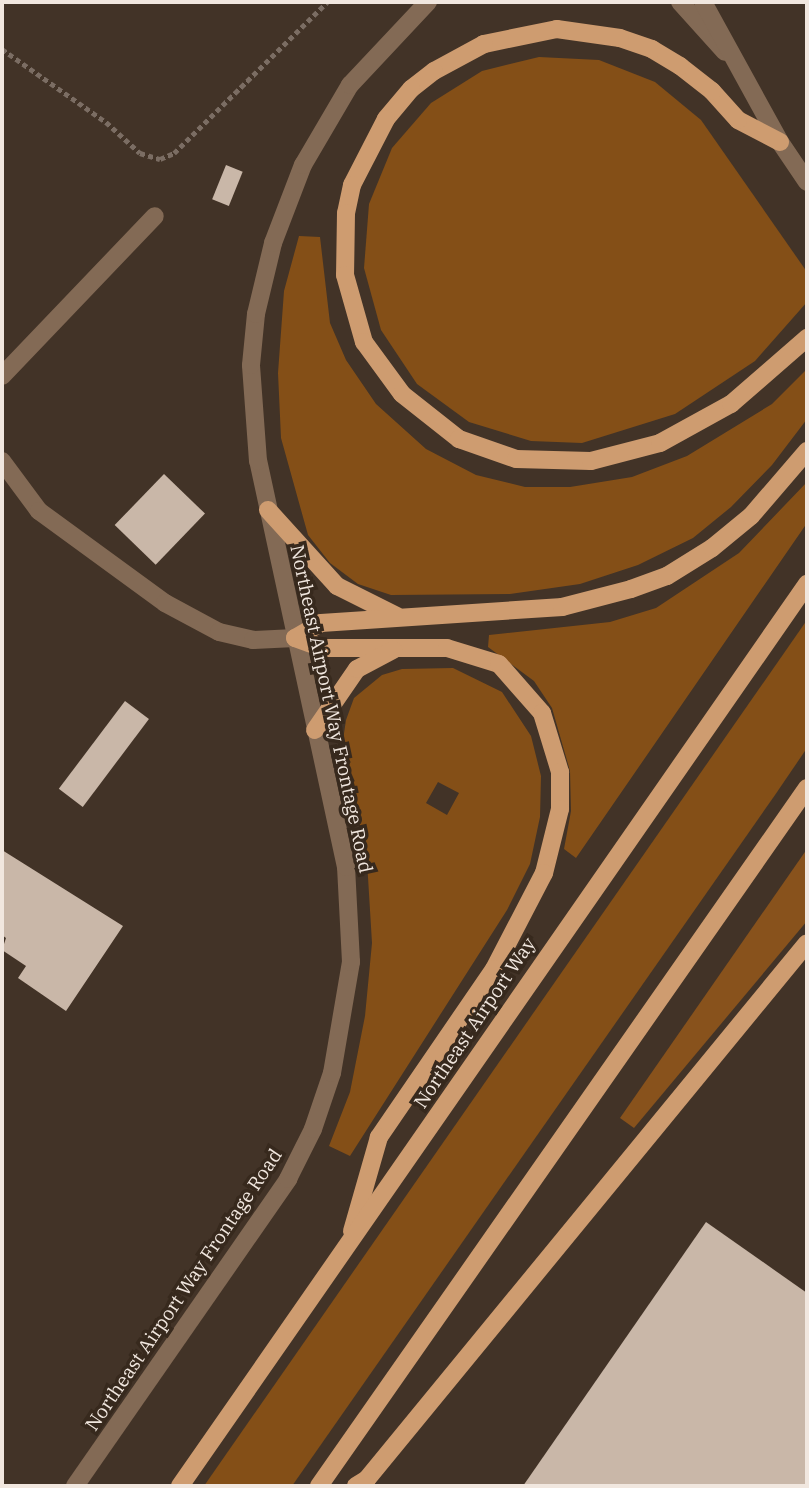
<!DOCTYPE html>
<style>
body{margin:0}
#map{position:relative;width:809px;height:1488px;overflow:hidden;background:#423327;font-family:"IBM Plex Serif",serif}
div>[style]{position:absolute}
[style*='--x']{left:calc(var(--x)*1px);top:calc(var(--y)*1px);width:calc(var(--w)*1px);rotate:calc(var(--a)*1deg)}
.green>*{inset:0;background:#844f17}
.forest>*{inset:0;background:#88521c}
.building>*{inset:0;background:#c9b7a8;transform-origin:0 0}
.path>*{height:4.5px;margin-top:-2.25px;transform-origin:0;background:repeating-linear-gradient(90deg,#7b6d63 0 5px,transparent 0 8.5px)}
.minor>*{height:18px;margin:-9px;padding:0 9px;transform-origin:9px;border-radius:9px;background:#836a55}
.major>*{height:18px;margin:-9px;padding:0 9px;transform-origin:9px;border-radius:9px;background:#ce9c70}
span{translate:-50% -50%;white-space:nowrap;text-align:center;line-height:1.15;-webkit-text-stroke:7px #37291d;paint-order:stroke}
.street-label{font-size:19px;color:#f1e7df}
.frame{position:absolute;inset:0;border:4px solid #f1e7df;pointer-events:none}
</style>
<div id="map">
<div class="green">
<i style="clip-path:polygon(539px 57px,599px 60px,655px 82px,701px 120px,807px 272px,807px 302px,755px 361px,675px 414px,582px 443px,531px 441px,469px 422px,417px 384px,381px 330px,364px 268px,369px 204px,392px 148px,431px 103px,482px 71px)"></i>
<i style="clip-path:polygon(299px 236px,320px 237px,330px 323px,346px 360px,376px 404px,426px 449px,476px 475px,525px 487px,570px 487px,632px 477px,687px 456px,772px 404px,807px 369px,807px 419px,772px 465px,731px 507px,693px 538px,638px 565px,580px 584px,510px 594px,391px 595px,358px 584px,330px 563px,308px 535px,281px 438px,278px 373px,284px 291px)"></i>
<i style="clip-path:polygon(807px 482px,807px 523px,576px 858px,564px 849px,571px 811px,570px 771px,552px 708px,534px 681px,488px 647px,489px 635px,610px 622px,656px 608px,739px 553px)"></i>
<i style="clip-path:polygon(807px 620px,807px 748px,775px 795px,292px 1486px,204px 1486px)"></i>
<i style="clip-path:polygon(evenodd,453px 668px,502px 692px,531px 736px,541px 776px,540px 817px,530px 864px,507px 910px,350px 1156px,329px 1146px,350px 1092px,365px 1016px,372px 943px,367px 861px,343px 740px,346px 720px,354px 698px,382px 675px,402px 669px,453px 668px,438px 782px,459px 793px,447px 815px,426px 803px,438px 782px)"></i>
</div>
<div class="forest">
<i style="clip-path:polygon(807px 849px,807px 921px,634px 1128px,620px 1118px)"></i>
</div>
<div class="building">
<i style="left:226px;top:165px;width:18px;height:37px;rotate:22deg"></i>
<i style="left:164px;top:474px;width:57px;height:71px;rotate:44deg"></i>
<i style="left:125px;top:701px;width:30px;height:110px;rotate:37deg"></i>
<i style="clip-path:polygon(2px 850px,123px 926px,66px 1011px,18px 978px,26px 966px,2px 950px,6px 938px,2px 935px)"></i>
<i style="clip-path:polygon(706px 1222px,807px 1293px,807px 1486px,523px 1486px)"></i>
</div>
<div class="path">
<i style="--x:2;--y:49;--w:127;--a:35.1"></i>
<i style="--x:106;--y:122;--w:46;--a:42.4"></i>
<i style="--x:140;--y:153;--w:21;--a:17"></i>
<i style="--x:160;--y:159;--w:15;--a:-23"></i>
<i style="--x:174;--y:153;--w:215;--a:-44.6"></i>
</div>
<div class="minor">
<i style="--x:680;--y:2;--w:67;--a:48"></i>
<i style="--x:703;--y:2;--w:160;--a:61.2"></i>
<i style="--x:780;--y:142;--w:48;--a:56"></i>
<i style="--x:2;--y:376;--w:221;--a:-46.3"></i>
<i style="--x:2;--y:461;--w:62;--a:53.5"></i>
<i style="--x:39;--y:511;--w:156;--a:36.1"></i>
<i style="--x:165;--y:603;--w:61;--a:28.2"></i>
<i style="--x:219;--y:632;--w:35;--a:13"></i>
<i style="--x:253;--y:640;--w:42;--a:-2.7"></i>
<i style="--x:75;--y:1486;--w:374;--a:-55.2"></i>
<i style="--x:288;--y:1179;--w:56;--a:-63.4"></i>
<i style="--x:313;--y:1129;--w:59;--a:-71.3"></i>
<i style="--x:332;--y:1073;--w:113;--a:-80.3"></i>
<i style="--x:351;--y:962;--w:95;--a:-93"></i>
<i style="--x:346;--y:867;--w:415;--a:-102.2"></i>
<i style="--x:258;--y:461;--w:96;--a:-94.2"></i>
<i style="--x:251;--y:365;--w:51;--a:-84.4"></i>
<i style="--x:256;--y:314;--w:73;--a:-76.5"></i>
<i style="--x:273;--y:243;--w:84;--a:-69"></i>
<i style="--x:303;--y:165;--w:93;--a:-59.6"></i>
<i style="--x:350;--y:85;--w:114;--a:-46.8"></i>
</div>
<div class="major">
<i style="--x:780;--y:142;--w:47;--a:-152.4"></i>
<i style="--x:738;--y:120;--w:39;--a:-132"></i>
<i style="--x:712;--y:91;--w:41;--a:-142"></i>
<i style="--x:680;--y:66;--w:33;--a:-149"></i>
<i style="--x:652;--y:49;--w:34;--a:-161"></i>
<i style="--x:620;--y:38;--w:64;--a:-171.9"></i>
<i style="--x:557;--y:29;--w:75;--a:168.4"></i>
<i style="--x:484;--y:44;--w:57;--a:151.6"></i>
<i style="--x:434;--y:71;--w:29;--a:142"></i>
<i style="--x:411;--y:89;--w:39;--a:130"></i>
<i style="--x:386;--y:119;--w:74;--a:117.3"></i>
<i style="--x:352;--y:185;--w:29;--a:102"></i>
<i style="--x:346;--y:213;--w:62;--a:90.9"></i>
<i style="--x:345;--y:275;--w:70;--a:74.2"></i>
<i style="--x:364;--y:342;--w:64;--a:53.8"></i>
<i style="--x:402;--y:394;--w:73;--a:38.3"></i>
<i style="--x:459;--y:439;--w:60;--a:19.3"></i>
<i style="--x:516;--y:459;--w:75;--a:1.5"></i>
<i style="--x:591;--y:461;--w:71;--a:-14.6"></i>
<i style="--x:660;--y:443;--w:81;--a:-28.8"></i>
<i style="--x:731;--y:404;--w:101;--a:-41"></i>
<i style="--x:268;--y:510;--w:103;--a:47.8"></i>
<i style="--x:337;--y:586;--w:67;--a:26.6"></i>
<i style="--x:295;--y:638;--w:30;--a:20"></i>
<i style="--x:323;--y:648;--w:124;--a:0"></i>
<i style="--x:447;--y:648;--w:54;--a:17.1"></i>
<i style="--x:499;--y:664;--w:65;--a:48.7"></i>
<i style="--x:542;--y:713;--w:62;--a:73"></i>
<i style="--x:560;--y:772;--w:37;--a:90"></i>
<i style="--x:560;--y:809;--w:66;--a:104"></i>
<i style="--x:544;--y:873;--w:108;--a:117.5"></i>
<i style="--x:494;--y:969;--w:204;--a:124.4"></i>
<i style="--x:379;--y:1137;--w:98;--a:106"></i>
<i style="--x:295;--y:638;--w:30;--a:-30"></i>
<i style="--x:321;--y:623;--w:242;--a:-3.8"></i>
<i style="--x:562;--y:607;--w:71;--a:-14.6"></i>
<i style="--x:631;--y:589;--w:38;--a:-20"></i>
<i style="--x:667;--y:576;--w:53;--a:-31.9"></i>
<i style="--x:712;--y:548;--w:50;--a:-39.4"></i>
<i style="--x:751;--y:516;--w:86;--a:-49.3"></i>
<i style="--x:315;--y:730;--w:74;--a:-55.5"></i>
<i style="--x:357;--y:669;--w:41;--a:-27.8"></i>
<i style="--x:180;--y:1486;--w:1099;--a:-55.2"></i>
<i style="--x:319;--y:1486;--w:852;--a:-55.04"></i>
<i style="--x:356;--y:1486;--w:13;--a:-32"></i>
<i style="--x:367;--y:1479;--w:693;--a:-50.62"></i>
</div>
<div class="street-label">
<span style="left:331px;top:709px;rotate:78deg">Northeast Airport Way Frontage Road</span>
<span style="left:475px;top:1023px;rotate:-56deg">Northeast Airport Way</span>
<span style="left:184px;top:1290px;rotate:-56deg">Northeast Airport Way Frontage Road</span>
</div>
<div class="frame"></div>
</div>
